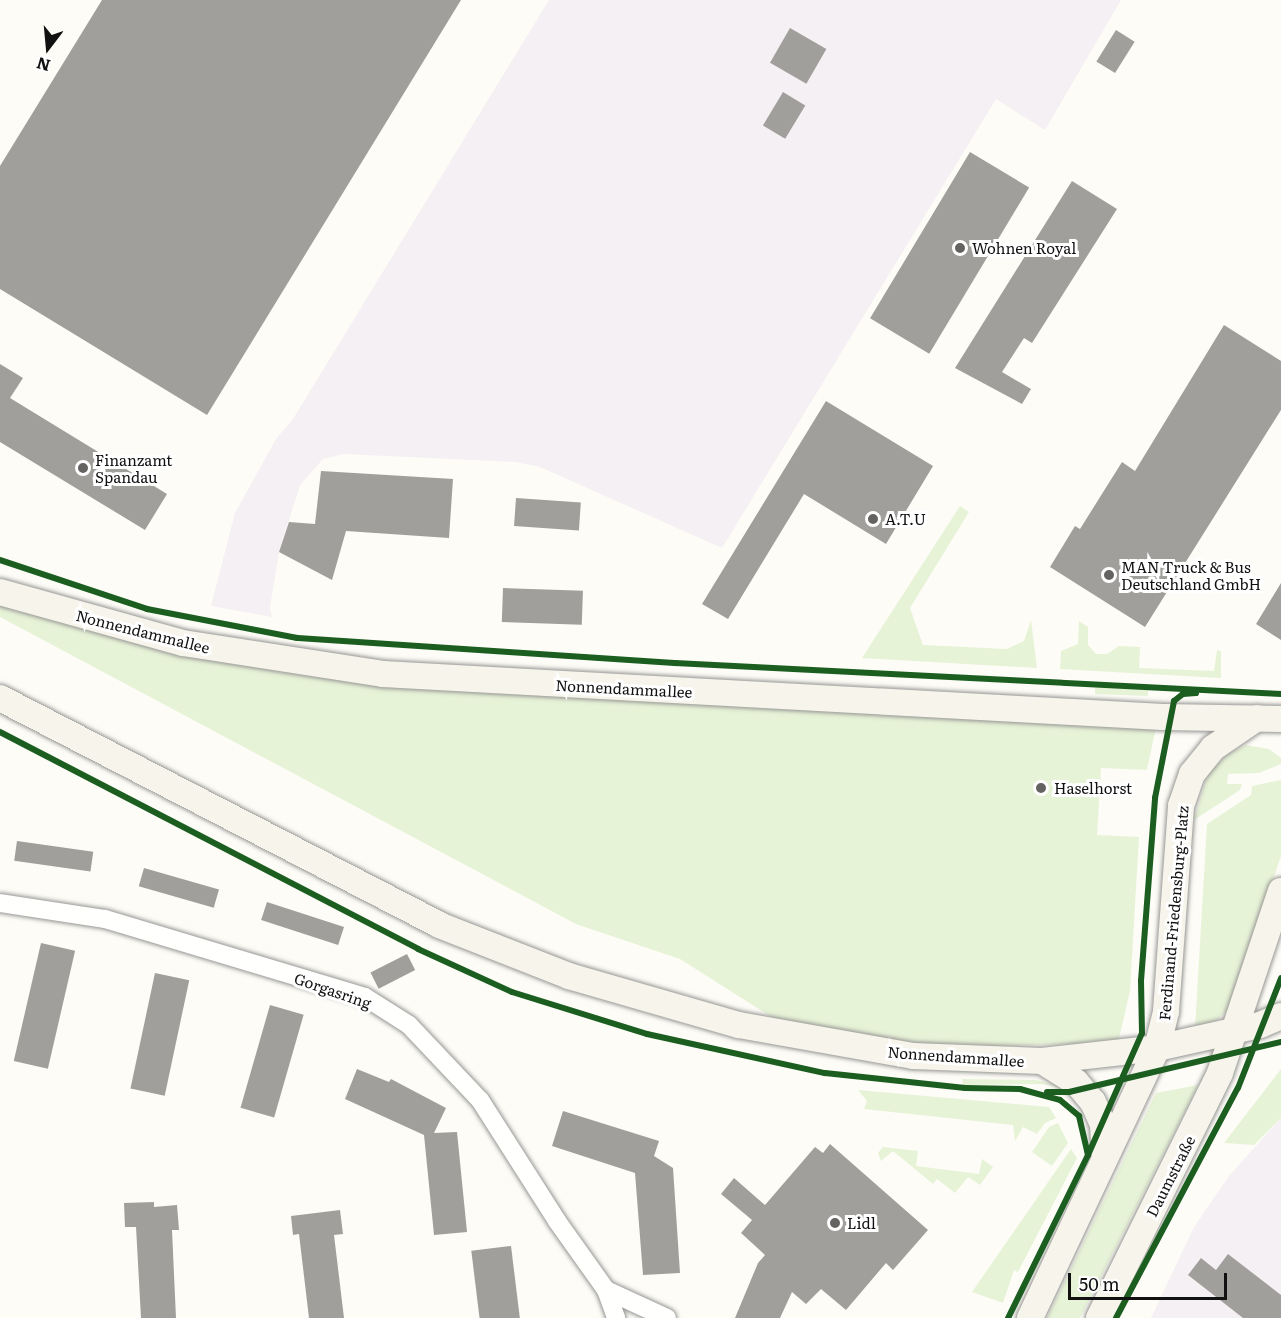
<!DOCTYPE html>
<meta charset="utf-8">
<style>
body{margin:0}
#map{position:relative;width:1281px;height:1318px;overflow:hidden;background:#fdfcf7;font-family:Literata,serif}
div>[style]{position:absolute}
[style*='--x']{left:calc(var(--x)*1px);top:calc(var(--y)*1px);width:calc(var(--w)*1px);rotate:calc(var(--a)*1deg)}
.industrial>*{inset:0;background:#f5f0f3}
.green>*{inset:0;background:#e7f3d7}
.building>*{inset:0;background:#a19f9c;transform-origin:0 0}
.roads{filter:drop-shadow(0 0 2px #979795) drop-shadow(0 0 2px #979795)}
.minor>*{height:18px;margin:-9px;padding:0 9px;transform-origin:9px;border-radius:9px;background:#fffffe}
.secondary>*{height:26px;margin:-13px;padding:0 13px;transform-origin:13px;border-radius:13px;background:#f6f4eb}
.cycleway>*{height:6px;margin:-3px;padding:0 3px;transform-origin:3px;border-radius:3px;background:#1b5e20}
.dots>*{width:16px;height:16px;translate:-50% -50%;box-sizing:border-box;border:3px solid #fff;border-radius:50%}
span{translate:-50% -50%;white-space:nowrap;text-align:center;line-height:1.15;-webkit-text-stroke:6px #fff;paint-order:stroke}
.poi-label{font-size:15px;color:#111}
.left{translate:0 -50%;text-align:left}
.street-label{font-size:15px;color:#111}
.north{position:absolute;left:18px;top:18px;width:60px;height:60px;-webkit-text-stroke:4px #fff;paint-order:stroke;rotate:196deg;font-size:16px;font-weight:700;line-height:24px;text-align:center;color:#111}
.north::after{content:'';display:block;margin:auto;width:21px;height:27px;background:#111;clip-path:polygon(50% 0,100% 100%,50% 72%,0 100%)}
.scale{position:absolute;left:1068px;top:1273px;width:159px;height:27px;box-sizing:border-box;border:3px solid #111;border-top:0;padding-left:8px;font-size:18px;line-height:21px;white-space:nowrap;color:#111;-webkit-text-stroke:4px #fff;paint-order:stroke}
</style>
<div id="map">
<div class="industrial">
<i style="clip-path:polygon(549px 0,1121px 0,1045px 130px,996px 99px,722px 548px,540px 467px,516px 462px,344px 454px,323px 459px,300px 485px,279px 552px,270px 608px,272px 617px,211px 606px,235px 513px,276px 439px,293px 419px)"></i>
<i style="clip-path:polygon(1281px 1118px,1281px 1318px,1151px 1318px,1194px 1227px,1229px 1176px)"></i>
</div>
<div class="green">
<i style="clip-path:polygon(960px 506px,969px 512px,910px 608px,923px 645px,1007px 649px,1024px 641px,1031px 620px,1037px 668px,862px 658px)"></i>
<i style="clip-path:polygon(0 602px,152px 645px,1156px 727px,1147px 770px,1101px 768px,1097px 835px,1139px 837px,1130px 991px,1118px 1043px,937px 1047px,784px 1025px,680px 959px,576px 924px,0 617px)"></i>
<i style="clip-path:polygon(1079px 621px,1088px 627px,1088px 645px,1096px 654px,1107px 654px,1119px 646px,1140px 647px,1139px 668px,1214px 671px,1217px 650px,1221px 651px,1221px 678px,1060px 669px,1061px 651px,1078px 644px)"></i>
<i style="clip-path:polygon(1095px 687px,1148px 690px,1148px 696px,1095px 694px)"></i>
<i style="clip-path:polygon(1246px 745px,1269px 749px,1281px 758px,1281px 764px,1259px 773px,1228px 774px,1227px 784px,1242px 784px,1240px 790px,1194px 820px,1208px 773px,1228px 754px)"></i>
<i style="clip-path:polygon(1281px 780px,1281px 856px,1229px 1009px,1211px 1025px,1195px 1028px,1207px 824px,1251px 795px,1252px 786px)"></i>
<i style="clip-path:polygon(1281px 1069px,1281px 1118px,1254px 1145px,1224px 1143px)"></i>
<i style="clip-path:polygon(962px 1079px,1036px 1080px,1065px 1088px,1042px 1084px,963px 1085px)"></i>
<i style="clip-path:polygon(1198px 1085px,1080px 1318px,1047px 1318px,1156px 1093px)"></i>
<i style="clip-path:polygon(858px 1090px,1049px 1107px,1056px 1118px,1045px 1123px,1037px 1134px,1023px 1127px,1015px 1141px,1013px 1125px,864px 1109px,867px 1101px)"></i>
<i style="clip-path:polygon(1058px 1123px,1068px 1143px,1052px 1166px,1032px 1152px,1049px 1127px)"></i>
<i style="clip-path:polygon(883px 1147px,918px 1151px,916px 1166px,979px 1174px,982px 1159px,993px 1167px,980px 1185px,968px 1177px,955px 1193px,937px 1179px,933px 1184px,893px 1151px,881px 1161px,878px 1153px)"></i>
<i style="clip-path:polygon(1071px 1149px,1077px 1158px,1018px 1272px,1014px 1270px,1003px 1303px,972px 1292px)"></i>
</div>
<div class="building">
<i style="clip-path:polygon(102px 0,461px 0,207px 415px,0 289px,0 166px)"></i>
<i style="left:790px;top:28px;width:42px;height:40px;rotate:30deg"></i>
<i style="left:1116px;top:30px;width:22px;height:37px;rotate:32deg"></i>
<i style="left:783px;top:92px;width:26px;height:39px;rotate:31deg"></i>
<i style="left:970px;top:152px;width:69px;height:194px;rotate:31deg"></i>
<i style="clip-path:polygon(1072px 181px,1117px 209px,1032px 343px,1024px 338px,1002px 372px,1031px 389px,1022px 404px,955px 368px)"></i>
<i style="clip-path:polygon(1224px 325px,1281px 361px,1281px 410px,1145px 627px,1050px 567px,1075px 526px,1080px 529px,1122px 462px,1135px 471px)"></i>
<i style="clip-path:polygon(0 364px,23px 378px,10px 398px,167px 494px,145px 530px,0 442px)"></i>
<i style="clip-path:polygon(826px 401px,933px 466px,886px 544px,804px 494px,728px 619px,702px 604px)"></i>
<i style="clip-path:polygon(321px 471px,453px 479px,449px 538px,346px 531px,332px 580px,279px 552px,289px 522px,315px 524px)"></i>
<i style="left:516px;top:498px;width:65px;height:28px;rotate:4deg"></i>
<i style="clip-path:polygon(1281px 583px,1281px 640px,1256px 624px)"></i>
<i style="left:503px;top:588px;width:80px;height:34px;rotate:2deg"></i>
<i style="left:17px;top:841px;width:77px;height:20px;rotate:8deg"></i>
<i style="left:144px;top:868px;width:78px;height:19px;rotate:16deg"></i>
<i style="left:267px;top:902px;width:81px;height:19px;rotate:18deg"></i>
<i style="left:41px;top:943px;width:35px;height:121px;rotate:13deg"></i>
<i style="left:407px;top:954px;width:18px;height:41px;rotate:63deg"></i>
<i style="left:155px;top:973px;width:35px;height:118px;rotate:12deg"></i>
<i style="left:270px;top:1005px;width:35px;height:107px;rotate:16deg"></i>
<i style="clip-path:polygon(357px 1069px,389px 1082px,391px 1079px,446px 1108px,434px 1133px,457px 1132px,467px 1232px,434px 1235px,424px 1135px,345px 1099px)"></i>
<i style="clip-path:polygon(563px 1111px,659px 1141px,654px 1156px,673px 1168px,680px 1273px,643px 1275px,635px 1173px,552px 1146px)"></i>
<i style="clip-path:polygon(830px 1144px,928px 1230px,893px 1270px,886px 1263px,846px 1310px,821px 1289px,806px 1304px,792px 1292px,780px 1318px,735px 1318px,758px 1263px,765px 1255px,741px 1233px,752px 1220px,721px 1194px,734px 1178px,765px 1205px,815px 1147px,823px 1153px)"></i>
<i style="clip-path:polygon(154px 1202px,154px 1207px,177px 1205px,179px 1230px,172px 1230px,176px 1318px,141px 1318px,136px 1227px,125px 1227px,124px 1203px)"></i>
<i style="clip-path:polygon(340px 1210px,343px 1234px,334px 1235px,344px 1318px,309px 1318px,299px 1234px,293px 1235px,291px 1216px)"></i>
<i style="left:511px;top:1246px;width:73px;height:40px;rotate:83deg"></i>
<i style="clip-path:polygon(1228px 1254px,1281px 1295px,1281px 1318px,1243px 1318px,1188px 1275px,1201px 1258px,1216px 1270px)"></i>
</div>
<div class="roads">
<div class="minor">
<i style="--x:0;--y:903;--w:106;--a:8.7"></i>
<i style="--x:105;--y:919;--w:271;--a:16.7"></i>
<i style="--x:365;--y:997;--w:52;--a:32.5"></i>
<i style="--x:409;--y:1025;--w:103;--a:46.6"></i>
<i style="--x:480;--y:1100;--w:143;--a:57.5"></i>
<i style="--x:557;--y:1221;--w:85;--a:54.6"></i>
<i style="--x:606;--y:1290;--w:30;--a:70"></i>
<i style="--x:606;--y:1290;--w:67;--a:24.7"></i>
</div>
<div class="secondary">
<i style="--x:0;--y:592;--w:190;--a:15.6"></i>
<i style="--x:183;--y:643;--w:202;--a:8.8"></i>
<i style="--x:383;--y:674;--w:781;--a:3.16"></i>
<i style="--x:1163;--y:717;--w:118;--a:1"></i>
<i style="--x:0;--y:698;--w:494;--a:27.3"></i>
<i style="--x:439;--y:925;--w:140;--a:21.4"></i>
<i style="--x:569;--y:976;--w:177;--a:16.1"></i>
<i style="--x:739;--y:1025;--w:177;--a:10.1"></i>
<i style="--x:913;--y:1056;--w:129;--a:2.2"></i>
<i style="--x:1042;--y:1061;--w:116;--a:-6.4"></i>
<i style="--x:1157;--y:1048;--w:106;--a:-12.6"></i>
<i style="--x:1260;--y:1025;--w:23;--a:-23"></i>
<i style="--x:1042;--y:1061;--w:40;--a:32"></i>
<i style="--x:1076;--y:1082;--w:26;--a:50"></i>
<i style="--x:1093;--y:1102;--w:24;--a:66"></i>
<i style="--x:1103;--y:1124;--w:34;--a:87"></i>
<i style="--x:1030;--y:1318;--w:298;--a:-64.8"></i>
<i style="--x:1157;--y:1048;--w:38;--a:-76"></i>
<i style="--x:1166;--y:1011;--w:206;--a:-85.8"></i>
<i style="--x:1181;--y:806;--w:34;--a:-71"></i>
<i style="--x:1192;--y:774;--w:33;--a:-51"></i>
<i style="--x:1213;--y:748;--w:53;--a:-34.3"></i>
<i style="--x:1099;--y:1318;--w:273;--a:-63.7"></i>
<i style="--x:1220;--y:1073;--w:192;--a:-71.5"></i>
</div>
</div>
<div class="cycleway">
<i style="--x:0;--y:560;--w:155;--a:18.4"></i>
<i style="--x:147;--y:609;--w:153;--a:10.9"></i>
<i style="--x:297;--y:638;--w:379;--a:3.8"></i>
<i style="--x:675;--y:663;--w:607;--a:2.93"></i>
<i style="--x:0;--y:732;--w:471;--a:27.4"></i>
<i style="--x:418;--y:949;--w:103;--a:24.6"></i>
<i style="--x:512;--y:992;--w:141;--a:17.3"></i>
<i style="--x:647;--y:1034;--w:182;--a:12.4"></i>
<i style="--x:825;--y:1073;--w:141;--a:6.1"></i>
<i style="--x:965;--y:1088;--w:55;--a:1"></i>
<i style="--x:1020;--y:1089;--w:41;--a:15.4"></i>
<i style="--x:1060;--y:1100;--w:25;--a:40"></i>
<i style="--x:1079;--y:1116;--w:40;--a:77"></i>
<i style="--x:1088;--y:1155;--w:182;--a:116.1"></i>
<i style="--x:1047;--y:1092;--w:22;--a:0"></i>
<i style="--x:1069;--y:1092;--w:218;--a:-13.3"></i>
<i style="--x:1088;--y:1155;--w:133;--a:-66.1"></i>
<i style="--x:1142;--y:1033;--w:52;--a:-91.1"></i>
<i style="--x:1141;--y:981;--w:184;--a:-85.6"></i>
<i style="--x:1155;--y:798;--w:99;--a:-78.9"></i>
<i style="--x:1174;--y:701;--w:11;--a:-38"></i>
<i style="--x:1183;--y:694;--w:13;--a:-4"></i>
<i style="--x:1116;--y:1318;--w:260;--a:-62.1"></i>
<i style="--x:1238;--y:1088;--w:118;--a:-68.6"></i>
</div>
<div class="dots">
<i style="left:960px;top:248px;background:#646362"></i>
<i style="left:83px;top:468px;background:#646362"></i>
<i style="left:873px;top:519px;background:#646362"></i>
<i style="left:1109px;top:575px;background:#646362"></i>
<i style="left:1041px;top:788px;background:#646362"></i>
<i style="left:835px;top:1223px;background:#646362"></i>
</div>
<div class="poi-label">
<span class="left" style="left:972px;top:248px">Wohnen Royal</span>
<span class="left" style="left:95px;top:468px">Finanzamt<br>Spandau</span>
<span class="left" style="left:885px;top:519px">A.T.U</span>
<span class="left" style="left:1121px;top:575px">MAN Truck &amp; Bus<br>Deutschland GmbH</span>
<span class="left" style="left:1054px;top:788px">Haselhorst</span>
<span class="left" style="left:847px;top:1223px">Lidl</span>
</div>
<div class="street-label">
<span style="left:143px;top:631px;rotate:14deg">Nonnendammallee</span>
<span style="left:624px;top:688px;rotate:3deg">Nonnendammallee</span>
<span style="left:1173px;top:913px;rotate:-85deg">Ferdinand-Friedensburg-Platz</span>
<span style="left:333px;top:990px;rotate:19deg">Gorgasring</span>
<span style="left:956px;top:1056px;rotate:4deg">Nonnendammallee</span>
<span style="left:1170px;top:1176px;rotate:-63deg">Daumstraße</span>
</div>
<div class="north">N</div>
<div class="scale">50 m</div>
</div>
